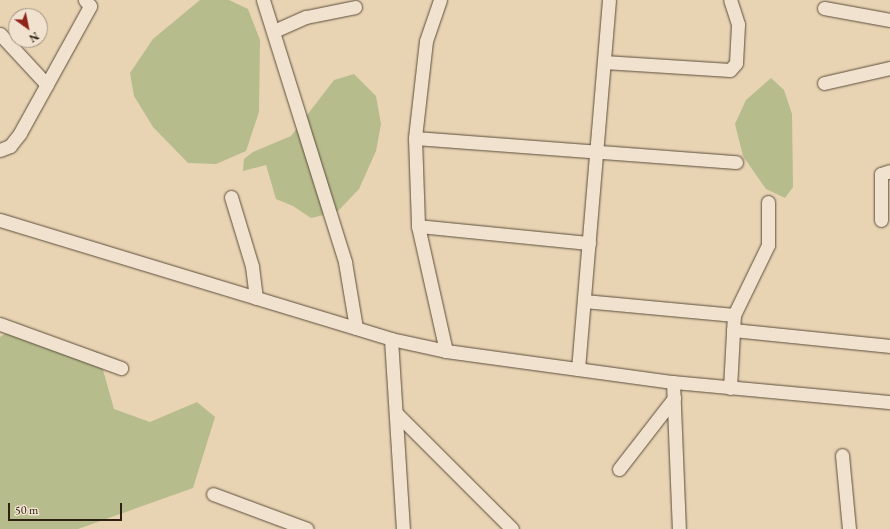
<!DOCTYPE html>
<style>
body{margin:0}
#map{position:relative;width:890px;height:529px;overflow:hidden;background:#e8d3b3;font-family:"EB Garamond",serif}
div>[style]{position:absolute}
[style*='--x']{left:calc(var(--x)*1px);top:calc(var(--y)*1px);width:calc(var(--w)*1px);rotate:calc(var(--a)*1deg)}
.green>*{inset:0;background:#b6bc8c}
.roads{filter:drop-shadow(0 0 1px #5c4e3c) drop-shadow(0 0 1px #5c4e3c)}
.street>*{height:13px;margin:-6.5px;padding:0 6.5px;transform-origin:6.5px;border-radius:6.5px;background:#f0e2ce}
span{translate:-50% -50%;white-space:nowrap;text-align:center;line-height:1.15;-webkit-text-stroke:3.5px #f0e2ce;paint-order:stroke}
.north{position:absolute;left:8px;top:8px;width:40px;height:40px;box-sizing:border-box;background:#f0e2ce;border:1px solid #a29584;border-radius:50%;rotate:147deg;font-size:11px;font-weight:700;line-height:16px;text-align:center;color:#2e2114}
.north::after{content:'';display:block;margin:auto;width:14px;height:18px;background:#8f2418;clip-path:polygon(50% 0,100% 100%,50% 72%,0 100%)}
.scale{position:absolute;left:8px;top:503px;width:114px;height:18px;box-sizing:border-box;border:2px solid #2e2114;border-top:0;padding-left:5px;font-size:12px;line-height:14px;white-space:nowrap;color:#2e2114;-webkit-text-stroke:3px #f0e2ce;paint-order:stroke}
</style>
<div id="map">
<div class="green">
<i style="clip-path:polygon(200px 0,229px 0,248px 9px,260px 40px,259px 112px,246px 151px,216px 164px,188px 163px,153px 127px,134px 96px,130px 73px,153px 39px)"></i>
<i style="clip-path:polygon(354px 74px,376px 96px,381px 124px,376px 151px,359px 189px,337px 212px,311px 218px,293px 206px,276px 199px,266px 165px,243px 171px,244px 159px,253px 152px,291px 136px,334px 80px)"></i>
<i style="clip-path:polygon(771px 78px,784px 90px,792px 114px,793px 187px,785px 198px,766px 189px,743px 156px,735px 124px,746px 100px)"></i>
<i style="clip-path:polygon(11px 330px,98px 352px,114px 409px,150px 422px,197px 402px,215px 417px,193px 488px,78px 529px,0 529px,0 337px)"></i>
</div>
<div class="roads">
<div class="street">
<i style="--x:263;--y:0;--w:275;--a:72.6"></i>
<i style="--x:345;--y:262;--w:67;--a:80.5"></i>
<i style="--x:440;--y:0;--w:43;--a:108.9"></i>
<i style="--x:426;--y:41;--w:98;--a:96.5"></i>
<i style="--x:415;--y:138;--w:88;--a:88"></i>
<i style="--x:418;--y:226;--w:128;--a:77.4"></i>
<i style="--x:824;--y:8;--w:67;--a:10.3"></i>
<i style="--x:274;--y:31;--w:35;--a:-24"></i>
<i style="--x:306;--y:17;--w:50;--a:-11.5"></i>
<i style="--x:0;--y:34;--w:69;--a:47.3"></i>
<i style="--x:604;--y:62;--w:126;--a:3.6"></i>
<i style="--x:730;--y:70;--w:9;--a:-49"></i>
<i style="--x:736;--y:63;--w:39;--a:-87"></i>
<i style="--x:738;--y:24;--w:25;--a:-108"></i>
<i style="--x:824;--y:83;--w:68;--a:-12.8"></i>
<i style="--x:415;--y:138;--w:322;--a:4.3"></i>
<i style="--x:0;--y:150;--w:11;--a:-22"></i>
<i style="--x:10;--y:146;--w:16;--a:-52"></i>
<i style="--x:20;--y:133;--w:145;--a:-61.1"></i>
<i style="--x:90;--y:6;--w:8;--a:-130"></i>
<i style="--x:231;--y:197;--w:72;--a:73.1"></i>
<i style="--x:252;--y:266;--w:32;--a:83"></i>
<i style="--x:0;--y:220;--w:409;--a:16.9"></i>
<i style="--x:391;--y:339;--w:56;--a:12.3"></i>
<i style="--x:446;--y:351;--w:229;--a:7.8"></i>
<i style="--x:673;--y:382;--w:218;--a:5.3"></i>
<i style="--x:881;--y:220;--w:46;--a:-90"></i>
<i style="--x:881;--y:174;--w:9;--a:-18"></i>
<i style="--x:418;--y:226;--w:172;--a:5.7"></i>
<i style="--x:584;--y:301;--w:151;--a:5.3"></i>
<i style="--x:0;--y:324;--w:129;--a:20"></i>
<i style="--x:733;--y:330;--w:158;--a:5.8"></i>
<i style="--x:391;--y:339;--w:190;--a:86.4"></i>
<i style="--x:578;--y:369;--w:370;--a:-85.2"></i>
<i style="--x:673;--y:382;--w:147;--a:87.7"></i>
<i style="--x:730;--y:388;--w:73;--a:-86.9"></i>
<i style="--x:734;--y:315;--w:78;--a:-64.1"></i>
<i style="--x:768;--y:245;--w:43;--a:-90"></i>
<i style="--x:396;--y:413;--w:164;--a:45"></i>
<i style="--x:842;--y:455;--w:74;--a:84.6"></i>
<i style="--x:619;--y:469;--w:90;--a:-52.2"></i>
<i style="--x:213;--y:494;--w:100;--a:20.4"></i>
</div>
</div>
<div class="north">N</div>
<div class="scale">50 m</div>
</div>
